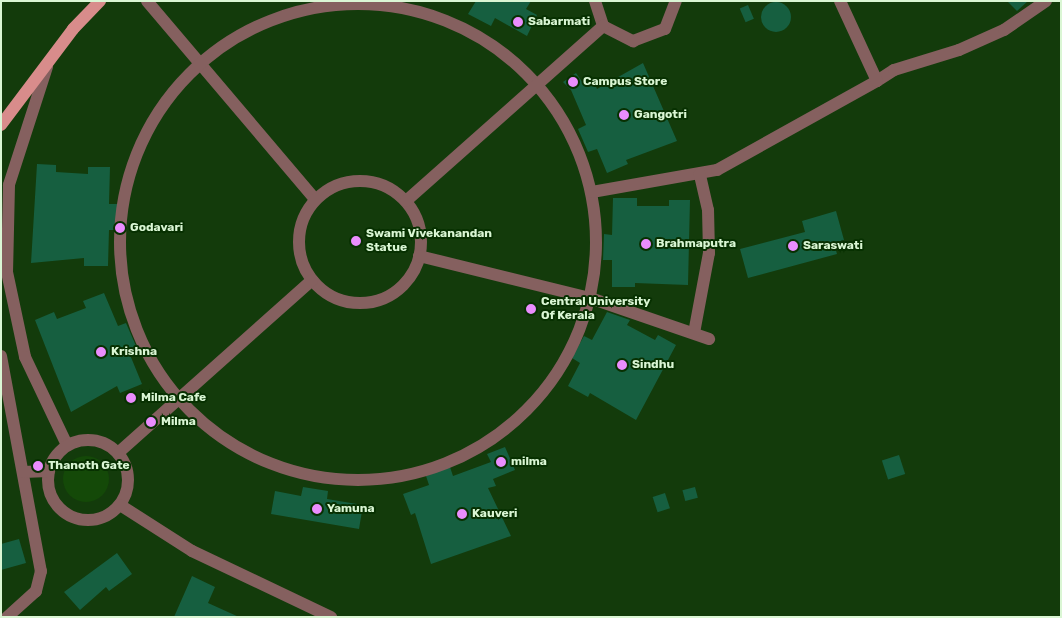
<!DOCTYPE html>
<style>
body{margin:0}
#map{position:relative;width:1062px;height:618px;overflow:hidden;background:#133b0b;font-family:Rubik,sans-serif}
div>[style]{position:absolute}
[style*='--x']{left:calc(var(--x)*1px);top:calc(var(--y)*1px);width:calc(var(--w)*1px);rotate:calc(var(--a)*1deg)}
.green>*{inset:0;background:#144908}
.round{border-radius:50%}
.building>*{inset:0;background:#165f40;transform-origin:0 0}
.minor>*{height:12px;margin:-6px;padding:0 6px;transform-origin:6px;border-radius:6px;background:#85605f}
.minor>.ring{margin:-6px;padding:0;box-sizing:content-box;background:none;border:12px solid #85605f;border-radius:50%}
.major>*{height:12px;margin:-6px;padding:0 6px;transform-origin:6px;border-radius:6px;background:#d88c8b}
.dots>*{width:14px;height:14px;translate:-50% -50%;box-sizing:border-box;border:2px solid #073001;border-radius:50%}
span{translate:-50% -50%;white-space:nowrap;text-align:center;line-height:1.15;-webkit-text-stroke:4px #073001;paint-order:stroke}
.poi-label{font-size:12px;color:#daf6d4;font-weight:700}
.left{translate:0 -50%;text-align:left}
.frame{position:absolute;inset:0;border:2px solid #daf6d4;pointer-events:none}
</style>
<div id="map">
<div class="green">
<i class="round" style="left:63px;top:456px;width:46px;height:46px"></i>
</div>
<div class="building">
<i style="clip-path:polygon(476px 1px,531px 1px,526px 9px,537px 15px,527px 36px,495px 18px,491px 26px,468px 14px)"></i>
<i style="clip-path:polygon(1007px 1px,1028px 1px,1017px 11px)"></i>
<i class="round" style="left:761px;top:2px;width:30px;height:30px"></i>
<i style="left:748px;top:5px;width:15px;height:9px;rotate:67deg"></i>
<i style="clip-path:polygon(643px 63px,677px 141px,626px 160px,628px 164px,607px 173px,597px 149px,588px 152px,578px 129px,586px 125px,571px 90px,563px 82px,576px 73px,585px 86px,594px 82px,597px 89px)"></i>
<i style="clip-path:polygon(37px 164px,56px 165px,56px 172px,88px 174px,88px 167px,110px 167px,109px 204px,118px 204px,117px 230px,109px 230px,108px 266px,84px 266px,84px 258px,31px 263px)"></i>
<i style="clip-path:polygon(613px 198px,637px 198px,637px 206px,669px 206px,669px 200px,690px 200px,688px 285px,635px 283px,635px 287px,612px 287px,612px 260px,603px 260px,604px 234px,612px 235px)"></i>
<i style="clip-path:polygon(836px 211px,844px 240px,834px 243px,837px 254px,748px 278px,740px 249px,805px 232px,802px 221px)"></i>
<i style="clip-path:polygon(104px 293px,118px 326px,126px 323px,136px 346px,128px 350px,142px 384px,120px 393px,117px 386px,71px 412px,35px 320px,54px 312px,57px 319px,86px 308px,83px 301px)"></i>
<i style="clip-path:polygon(607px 312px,630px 320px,627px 325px,655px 340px,658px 335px,676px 345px,636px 420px,590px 393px,588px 397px,568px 386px,580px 363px,572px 358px,584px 336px,592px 340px)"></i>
<i style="clip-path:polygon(505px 447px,515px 470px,493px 479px,496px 486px,488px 488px,511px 536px,431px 564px,415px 513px,411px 515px,403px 494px,429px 485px,426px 476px,450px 467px,453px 476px,491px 462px,487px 454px)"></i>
<i style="left:899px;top:455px;width:20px;height:18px;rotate:72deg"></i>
<i style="clip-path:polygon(303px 487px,328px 491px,327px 499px,363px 505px,359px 529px,271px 514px,275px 491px,301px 496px)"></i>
<i style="left:695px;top:487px;width:11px;height:13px;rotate:75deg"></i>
<i style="left:665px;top:493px;width:16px;height:13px;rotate:72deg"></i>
<i style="clip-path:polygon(19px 539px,26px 563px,1px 570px,1px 544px)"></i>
<i style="clip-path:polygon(117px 553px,132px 574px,109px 591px,106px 587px,80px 610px,64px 592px)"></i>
<i style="clip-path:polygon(192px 576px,215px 587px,208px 603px,239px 617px,174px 617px)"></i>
</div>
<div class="minor">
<i style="--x:147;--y:1;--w:260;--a:49.7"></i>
<i style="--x:595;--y:1;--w:26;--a:72"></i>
<i style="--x:603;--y:26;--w:34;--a:27"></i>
<i style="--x:633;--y:41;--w:34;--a:-21"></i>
<i style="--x:665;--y:29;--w:30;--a:-69"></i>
<i class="ring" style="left:120px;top:4px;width:464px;height:464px"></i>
<i style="--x:47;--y:67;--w:124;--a:107.9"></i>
<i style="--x:9;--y:185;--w:87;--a:91.3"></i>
<i style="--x:7;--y:272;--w:87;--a:78"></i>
<i style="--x:25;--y:357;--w:98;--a:64.5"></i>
<i style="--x:877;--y:81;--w:20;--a:-33"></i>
<i style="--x:894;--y:70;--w:68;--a:-17.1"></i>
<i style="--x:959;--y:50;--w:49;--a:-24"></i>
<i style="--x:1004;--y:30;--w:51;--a:-34.6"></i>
<i class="ring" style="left:299px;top:181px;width:110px;height:110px"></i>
<i style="--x:592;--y:192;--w:127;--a:-10"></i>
<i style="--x:717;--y:170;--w:183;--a:-29.1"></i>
<i style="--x:877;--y:81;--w:88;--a:-114.8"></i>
<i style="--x:406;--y:201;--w:264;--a:-41.6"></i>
<i style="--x:419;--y:256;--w:176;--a:13.8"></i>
<i style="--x:590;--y:298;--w:126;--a:19"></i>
<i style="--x:694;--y:333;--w:81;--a:-79.4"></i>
<i style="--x:709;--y:253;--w:43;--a:-91.3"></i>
<i style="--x:708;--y:210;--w:37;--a:-103"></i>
<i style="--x:1;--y:356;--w:219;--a:79.5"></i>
<i style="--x:41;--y:571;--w:21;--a:104"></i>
<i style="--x:36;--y:591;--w:39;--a:138"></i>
<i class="ring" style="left:48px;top:440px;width:68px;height:68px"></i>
<i style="--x:118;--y:453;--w:260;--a:-41.7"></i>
<i style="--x:23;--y:472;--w:26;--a:-2"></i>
<i style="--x:120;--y:505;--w:85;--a:32.6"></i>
<i style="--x:192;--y:551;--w:154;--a:25.4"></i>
</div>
<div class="major">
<i style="--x:1;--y:125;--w:120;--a:-53.1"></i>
<i style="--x:73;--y:29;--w:39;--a:-46"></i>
</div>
<div class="dots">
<i style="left:518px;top:22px;background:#ea8dfd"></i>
<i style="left:573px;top:82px;background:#ea8dfd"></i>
<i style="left:624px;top:115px;background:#ea8dfd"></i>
<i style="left:120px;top:228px;background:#ea8dfd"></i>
<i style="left:356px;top:241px;background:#ea8dfd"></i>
<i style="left:646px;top:244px;background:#ea8dfd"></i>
<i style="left:793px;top:246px;background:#ea8dfd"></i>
<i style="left:531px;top:309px;background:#ea8dfd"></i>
<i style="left:101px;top:352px;background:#ea8dfd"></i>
<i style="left:622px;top:365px;background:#ea8dfd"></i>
<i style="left:131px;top:398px;background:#ea8dfd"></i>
<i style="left:151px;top:422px;background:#ea8dfd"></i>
<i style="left:501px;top:462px;background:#ea8dfd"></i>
<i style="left:38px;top:466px;background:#ea8dfd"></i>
<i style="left:317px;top:509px;background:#ea8dfd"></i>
<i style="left:462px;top:514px;background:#ea8dfd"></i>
</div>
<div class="poi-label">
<span class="left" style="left:528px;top:22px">Sabarmati</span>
<span class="left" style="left:583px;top:82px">Campus Store</span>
<span class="left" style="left:634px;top:115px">Gangotri</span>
<span class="left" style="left:130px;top:228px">Godavari</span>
<span class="left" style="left:366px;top:241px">Swami Vivekanandan<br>Statue</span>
<span class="left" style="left:656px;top:244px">Brahmaputra</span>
<span class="left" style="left:803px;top:246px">Saraswati</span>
<span class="left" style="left:541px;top:309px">Central University<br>Of Kerala</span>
<span class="left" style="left:111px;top:352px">Krishna</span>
<span class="left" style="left:632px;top:365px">Sindhu</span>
<span class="left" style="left:141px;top:398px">Milma Cafe</span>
<span class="left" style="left:161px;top:422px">Milma</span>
<span class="left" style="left:511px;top:462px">milma</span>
<span class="left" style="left:48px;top:466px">Thanoth Gate</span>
<span class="left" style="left:327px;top:509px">Yamuna</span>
<span class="left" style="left:472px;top:514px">Kauveri</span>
</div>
<div class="frame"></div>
</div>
